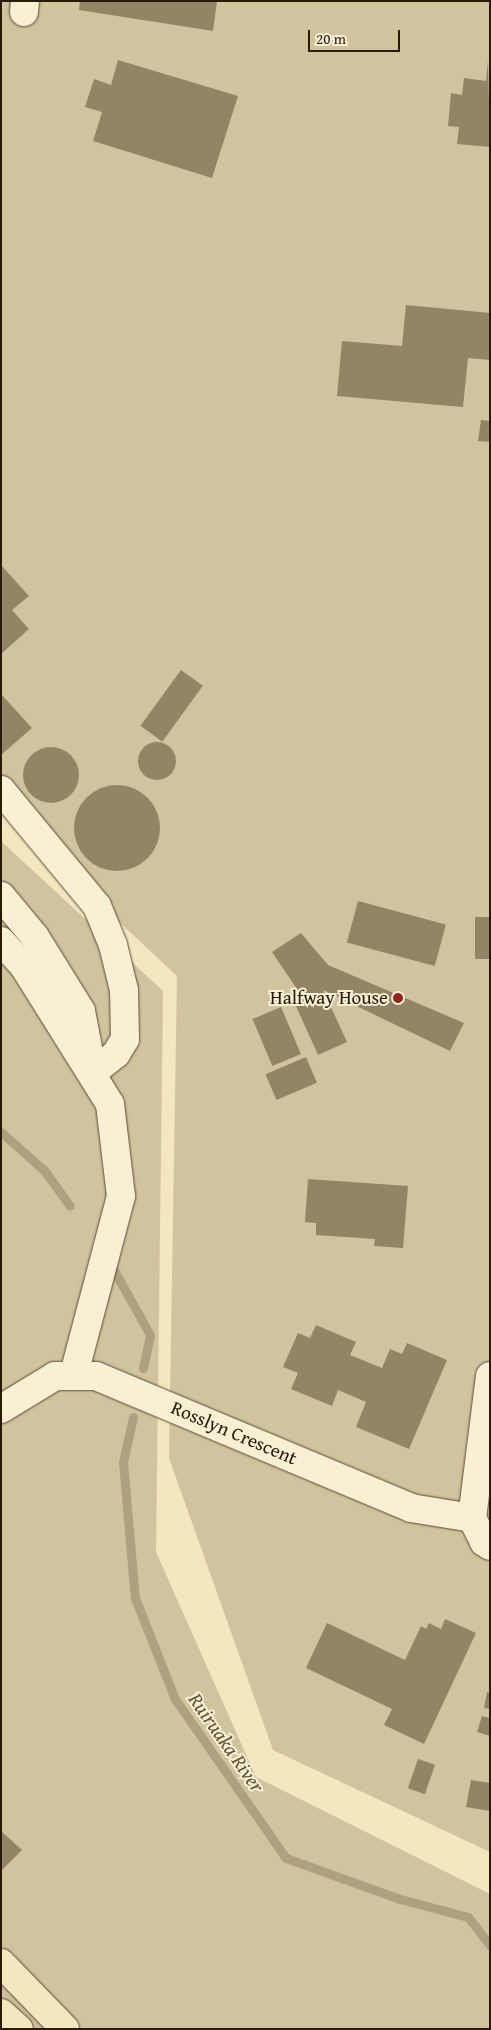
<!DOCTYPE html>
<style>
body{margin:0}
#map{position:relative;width:491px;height:2030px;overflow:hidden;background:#f4e6bf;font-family:"Gentium Book Plus",serif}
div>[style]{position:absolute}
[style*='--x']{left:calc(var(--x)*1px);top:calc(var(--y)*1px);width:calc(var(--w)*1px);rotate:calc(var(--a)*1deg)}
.green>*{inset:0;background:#d2c39f}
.stream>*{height:9px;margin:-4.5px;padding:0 4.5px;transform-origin:4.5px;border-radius:4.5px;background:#afa080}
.building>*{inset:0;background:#938466;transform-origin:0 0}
.round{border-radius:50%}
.roads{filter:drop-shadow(0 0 1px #5c4c34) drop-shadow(0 0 1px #5c4c34)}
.minor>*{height:28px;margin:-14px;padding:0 14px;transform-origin:14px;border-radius:14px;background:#f8efd5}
.major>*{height:28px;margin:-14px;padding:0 14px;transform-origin:14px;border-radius:14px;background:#f4e6bf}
.dots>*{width:14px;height:14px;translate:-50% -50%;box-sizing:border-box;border:2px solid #f8efd5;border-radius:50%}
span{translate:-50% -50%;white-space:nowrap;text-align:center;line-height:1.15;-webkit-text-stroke:4px #f8efd5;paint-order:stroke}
.poi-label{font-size:19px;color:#2a1905}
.right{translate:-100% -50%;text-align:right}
.street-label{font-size:19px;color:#2a1905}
.water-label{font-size:20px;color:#5f4f36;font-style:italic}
.frame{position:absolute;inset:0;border:2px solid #2a1905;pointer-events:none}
.scale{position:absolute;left:308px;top:30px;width:92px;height:22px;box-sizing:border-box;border:2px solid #2a1905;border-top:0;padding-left:6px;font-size:15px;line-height:18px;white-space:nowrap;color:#2a1905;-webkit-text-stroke:4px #f8efd5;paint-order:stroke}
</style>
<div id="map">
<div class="green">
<i style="clip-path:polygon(1px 1px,490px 1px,490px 1852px,273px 1750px,169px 1458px,177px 976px,1px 812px)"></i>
<i style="clip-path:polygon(1px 841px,163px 991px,156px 1552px,256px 1777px,490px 1894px,490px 2029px,1px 2029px)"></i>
</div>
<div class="stream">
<i style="--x:1;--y:1132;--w:57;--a:41.5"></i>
<i style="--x:44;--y:1170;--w:44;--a:54.2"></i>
<i style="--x:110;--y:1263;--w:82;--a:60.9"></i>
<i style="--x:150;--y:1335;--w:34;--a:102"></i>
<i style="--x:133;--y:1417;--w:46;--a:102.5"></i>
<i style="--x:123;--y:1462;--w:137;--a:85"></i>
<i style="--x:135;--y:1598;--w:109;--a:68.4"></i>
<i style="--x:175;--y:1699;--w:194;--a:55.1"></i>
<i style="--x:286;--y:1858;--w:121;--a:19.8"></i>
<i style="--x:400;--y:1899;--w:70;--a:14.8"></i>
<i style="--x:468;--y:1917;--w:36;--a:52"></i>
</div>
<div class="building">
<i style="clip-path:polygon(80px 1px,217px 1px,213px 31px,79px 10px)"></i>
<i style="clip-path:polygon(118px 60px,238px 96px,212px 178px,93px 141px,102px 112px,85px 107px,94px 79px,111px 85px)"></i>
<i style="clip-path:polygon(488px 60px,490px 147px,457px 144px,459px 127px,448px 126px,451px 93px,462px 95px,464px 78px,486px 81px)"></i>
<i style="clip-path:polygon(406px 305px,490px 313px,490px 360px,468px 358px,463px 407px,337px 396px,342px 341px,402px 346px)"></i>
<i style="clip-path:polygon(481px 420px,490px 421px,490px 442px,478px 441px)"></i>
<i style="clip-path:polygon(1px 565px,29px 596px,12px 610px,29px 629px,1px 654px)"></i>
<i style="left:181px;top:670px;width:27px;height:69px;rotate:36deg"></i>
<i style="clip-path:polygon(1px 694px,32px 728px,1px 755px)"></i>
<i class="round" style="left:138px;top:742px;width:38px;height:38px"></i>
<i class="round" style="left:23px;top:747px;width:56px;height:56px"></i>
<i class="round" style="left:74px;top:785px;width:86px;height:86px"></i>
<i style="left:358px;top:901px;width:91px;height:43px;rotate:15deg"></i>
<i style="left:475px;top:917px;width:15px;height:42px"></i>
<i style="clip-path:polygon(301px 933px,328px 965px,464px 1023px,450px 1051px,323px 990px,347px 1042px,318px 1055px,291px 995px,299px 992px,272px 952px)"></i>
<i style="left:281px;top:1007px;width:51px;height:31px;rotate:67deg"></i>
<i style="left:306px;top:1057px;width:28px;height:44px;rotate:67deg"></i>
<i style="clip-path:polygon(308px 1179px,408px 1186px,403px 1248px,374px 1246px,375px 1239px,316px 1235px,316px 1223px,305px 1222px)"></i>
<i style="clip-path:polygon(316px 1325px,356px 1342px,350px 1355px,382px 1368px,390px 1349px,402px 1354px,407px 1343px,447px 1360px,409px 1449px,356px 1427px,366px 1402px,338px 1390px,332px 1406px,291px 1389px,298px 1373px,283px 1367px,298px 1333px,310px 1338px)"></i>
<i style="clip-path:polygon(445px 1619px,476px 1633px,424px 1744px,384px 1725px,392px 1709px,306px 1668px,327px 1623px,405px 1660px,421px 1626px,426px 1629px,429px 1623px,441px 1629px)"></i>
<i style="clip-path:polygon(487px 1692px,490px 1693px,490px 1709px,484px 1708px)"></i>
<i style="clip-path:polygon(482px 1716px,490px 1718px,490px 1736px,477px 1732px)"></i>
<i style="left:418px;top:1759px;width:18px;height:31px;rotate:19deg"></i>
<i style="clip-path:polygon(471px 1780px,490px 1783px,490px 1811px,466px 1807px)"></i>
<i style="clip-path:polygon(1px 1831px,22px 1850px,1px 1871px)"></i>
</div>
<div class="roads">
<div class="minor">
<i style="--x:24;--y:12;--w:11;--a:-85"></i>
<i style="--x:1;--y:790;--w:151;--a:50.4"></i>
<i style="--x:97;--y:906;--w:42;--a:67.7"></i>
<i style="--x:113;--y:945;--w:46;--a:76.3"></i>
<i style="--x:124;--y:990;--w:49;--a:88.8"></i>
<i style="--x:125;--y:1039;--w:17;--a:121"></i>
<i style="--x:116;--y:1054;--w:29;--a:142"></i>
<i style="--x:1;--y:896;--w:53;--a:50.3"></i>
<i style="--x:35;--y:937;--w:87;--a:58.1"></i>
<i style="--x:81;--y:1011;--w:48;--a:79.2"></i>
<i style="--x:1;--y:941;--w:36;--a:48"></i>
<i style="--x:25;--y:968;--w:160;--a:58"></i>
<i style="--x:110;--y:1104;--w:93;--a:83.2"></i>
<i style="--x:121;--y:1196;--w:184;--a:104.8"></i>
<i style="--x:490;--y:1376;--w:143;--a:97.2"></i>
<i style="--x:472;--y:1518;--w:27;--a:63"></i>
<i style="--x:484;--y:1542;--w:7;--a:34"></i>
<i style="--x:1;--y:1409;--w:63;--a:-31.4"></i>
<i style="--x:55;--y:1376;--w:41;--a:0"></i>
<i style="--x:96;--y:1376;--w:342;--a:22.7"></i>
<i style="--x:411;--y:1508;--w:62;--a:9.3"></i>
</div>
<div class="major">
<i style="--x:1;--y:1963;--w:92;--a:45.9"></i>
<i style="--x:1;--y:2013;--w:24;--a:42"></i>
</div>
</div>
<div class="dots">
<i style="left:398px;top:998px;background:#8f2418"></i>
</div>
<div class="poi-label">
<span class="right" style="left:388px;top:998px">Halfway House</span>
</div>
<div class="street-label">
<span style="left:234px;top:1433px;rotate:23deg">Rosslyn Crescent</span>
</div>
<div class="water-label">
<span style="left:227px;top:1742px;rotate:55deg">Ruiruaka River</span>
</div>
<div class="frame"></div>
<div class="scale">20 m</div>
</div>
